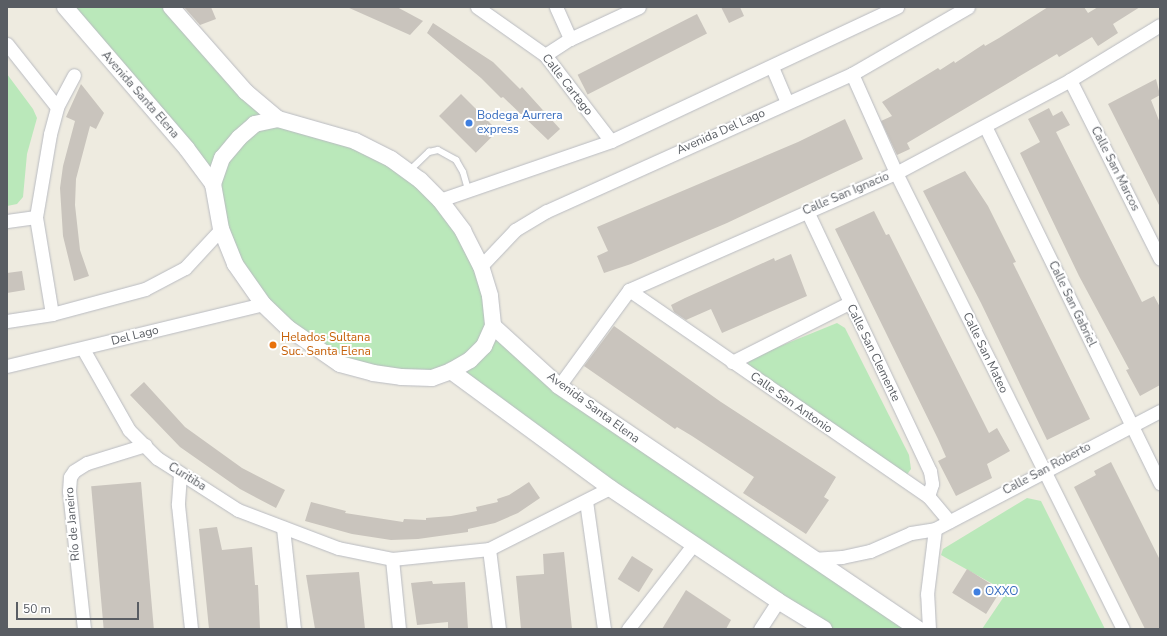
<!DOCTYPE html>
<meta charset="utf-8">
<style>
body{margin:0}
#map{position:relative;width:1167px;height:636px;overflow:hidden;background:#eeebe0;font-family:"Nunito Sans",sans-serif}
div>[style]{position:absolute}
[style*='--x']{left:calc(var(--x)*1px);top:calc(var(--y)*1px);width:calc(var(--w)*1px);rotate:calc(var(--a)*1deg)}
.green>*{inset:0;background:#bae8ba}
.building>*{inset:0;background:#c9c4bd;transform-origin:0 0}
.roads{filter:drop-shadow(0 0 1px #b9bbc1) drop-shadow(0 0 1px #b9bbc1)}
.service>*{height:6px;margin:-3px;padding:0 3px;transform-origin:3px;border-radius:3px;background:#fff}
.minor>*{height:13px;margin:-6.5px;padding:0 6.5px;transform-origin:6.5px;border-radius:6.5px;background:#fff}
.tertiary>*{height:16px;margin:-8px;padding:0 8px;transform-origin:8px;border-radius:8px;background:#fff}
.dots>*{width:11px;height:11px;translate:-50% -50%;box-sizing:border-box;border:2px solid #fff;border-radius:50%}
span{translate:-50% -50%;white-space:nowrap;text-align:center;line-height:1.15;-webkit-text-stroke:4px #fff;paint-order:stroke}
.street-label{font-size:12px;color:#595d63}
.shop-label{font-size:12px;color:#366cbe}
.left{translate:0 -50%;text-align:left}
.food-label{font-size:12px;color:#c56008}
.frame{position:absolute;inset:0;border:8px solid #595d63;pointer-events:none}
.scale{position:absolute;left:16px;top:602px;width:123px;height:18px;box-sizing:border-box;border:2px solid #595d63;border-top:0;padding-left:5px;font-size:12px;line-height:14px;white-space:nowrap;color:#595d63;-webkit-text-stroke:3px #fff;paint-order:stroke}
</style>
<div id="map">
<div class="green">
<i style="clip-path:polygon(65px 7px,171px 7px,278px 119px,391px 159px,463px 231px,493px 326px,529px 359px,918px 629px,824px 629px,451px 371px,401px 377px,314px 348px,235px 264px,213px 184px)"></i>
<i style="clip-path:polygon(7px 74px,33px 109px,37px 118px,27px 154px,23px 197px,17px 204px,7px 206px)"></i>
<i style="clip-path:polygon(837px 323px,845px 328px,909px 455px,911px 469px,906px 476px,749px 370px,748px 363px,751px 358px)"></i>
<i style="clip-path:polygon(1027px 498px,1041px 501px,1105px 629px,982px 629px,1007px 592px,941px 555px,943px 549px)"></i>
</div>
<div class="building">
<i style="clip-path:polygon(184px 7px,211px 7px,216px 19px,200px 25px)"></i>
<i style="clip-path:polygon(347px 7px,397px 7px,423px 21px,410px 35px)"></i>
<i style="clip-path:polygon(721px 7px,740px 7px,744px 16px,729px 23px)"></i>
<i style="clip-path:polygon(1048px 7px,1084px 7px,1088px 13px,1098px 7px,1140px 7px,1113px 24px,1118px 33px,1098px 46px,1092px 37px,1059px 57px,1057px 54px,907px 143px,910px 149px,897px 155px,881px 121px,892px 116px,882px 102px,938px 68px,940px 70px,954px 61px,955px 63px,984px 44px,985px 46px,999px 38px)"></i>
<i style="left:697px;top:14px;width:22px;height:134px;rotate:63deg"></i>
<i style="clip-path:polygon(433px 23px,493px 62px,520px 89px,522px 87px,560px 129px,548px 140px,503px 97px,501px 98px,481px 78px,427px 33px)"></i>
<i style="clip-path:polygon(1156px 79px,1160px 95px,1151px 100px,1160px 123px,1160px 207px,1108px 104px)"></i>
<i style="clip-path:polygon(81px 84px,104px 113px,96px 129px,90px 126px,76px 179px,75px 205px,80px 250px,89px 276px,74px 281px,63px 236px,60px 188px,63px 166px,75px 121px,66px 117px)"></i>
<i style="left:461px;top:94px;width:52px;height:31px;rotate:45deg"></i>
<i style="clip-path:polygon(1049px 108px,1053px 116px,1062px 111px,1070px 125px,1056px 132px,1142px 302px,1154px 296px,1160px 307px,1160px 385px,1140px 396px,1126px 370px,1129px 369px,1079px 276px,1020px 153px,1040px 142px,1028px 119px)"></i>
<i style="clip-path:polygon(845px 119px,863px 159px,727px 223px,631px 264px,604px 273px,597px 256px,608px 251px,597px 227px,798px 142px)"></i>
<i style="clip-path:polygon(965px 171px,988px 206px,1016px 262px,1013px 263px,1090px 419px,1047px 440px,981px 303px,923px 191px)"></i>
<i style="clip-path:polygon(874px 211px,886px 235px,889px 234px,989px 433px,997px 428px,1010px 451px,987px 464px,992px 478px,956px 496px,938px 461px,946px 457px,938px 439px,835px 229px)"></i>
<i style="clip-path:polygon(791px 254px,807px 296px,722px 333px,711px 309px,686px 320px,674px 312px,671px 305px,685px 298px,774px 258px,775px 261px)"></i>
<i style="clip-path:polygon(22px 271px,25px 290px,7px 293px,7px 273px)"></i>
<i style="clip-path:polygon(614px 326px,721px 402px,836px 477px,824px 497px,829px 500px,806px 534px,743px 493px,754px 477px,692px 436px,677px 427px,675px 429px,584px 366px)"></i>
<i style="clip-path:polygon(144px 382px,185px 427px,242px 468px,285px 490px,276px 508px,240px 489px,180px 447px,130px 395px)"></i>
<i style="clip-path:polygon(1111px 462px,1160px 560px,1160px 629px,1145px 629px,1074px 487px,1096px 475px,1094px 471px)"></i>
<i style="left:141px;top:482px;width:148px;height:50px;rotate:85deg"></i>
<i style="clip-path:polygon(529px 482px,540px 498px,518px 513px,495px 523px,468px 529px,468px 532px,418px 539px,391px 540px,352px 534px,305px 521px,311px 502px,346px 511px,345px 513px,403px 522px,404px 519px,426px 520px,426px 518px,451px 516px,477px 511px,476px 507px,498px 502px,497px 499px,509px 495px)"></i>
<i style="clip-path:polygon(217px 527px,222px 550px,252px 547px,255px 585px,258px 585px,260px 629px,209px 629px,199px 529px)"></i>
<i style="clip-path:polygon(564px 552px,572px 629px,521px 629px,516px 576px,544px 574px,543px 554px)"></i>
<i style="left:632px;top:556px;width:25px;height:27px;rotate:32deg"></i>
<i style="left:967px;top:569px;width:40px;height:28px;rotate:32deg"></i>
<i style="clip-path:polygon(359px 572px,365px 629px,315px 629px,306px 575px)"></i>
<i style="clip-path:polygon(432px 581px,433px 584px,465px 582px,468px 629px,448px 629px,448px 622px,417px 625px,411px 583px)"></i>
<i style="clip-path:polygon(686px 590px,731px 620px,726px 629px,662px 629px)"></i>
</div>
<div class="roads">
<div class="service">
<i style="--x:409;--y:171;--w:28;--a:-44"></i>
<i style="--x:429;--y:152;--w:9;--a:-13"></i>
<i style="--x:438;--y:150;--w:21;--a:29"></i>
<i style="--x:456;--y:160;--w:14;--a:60"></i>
<i style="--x:463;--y:172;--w:19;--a:74"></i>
</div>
<div class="minor">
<i style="--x:477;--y:7;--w:83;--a:35.2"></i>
<i style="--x:545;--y:55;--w:108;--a:52.5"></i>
<i style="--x:556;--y:7;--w:35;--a:66"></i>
<i style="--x:7;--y:44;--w:80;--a:51.6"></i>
<i style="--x:545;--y:55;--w:30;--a:-33"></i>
<i style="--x:570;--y:39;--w:76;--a:-24.9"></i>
<i style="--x:772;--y:67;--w:38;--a:67"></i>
<i style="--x:852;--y:74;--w:108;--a:66"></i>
<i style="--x:896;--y:173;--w:509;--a:63.54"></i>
<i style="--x:1070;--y:80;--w:200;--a:63.3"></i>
<i style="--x:985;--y:126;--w:398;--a:63.9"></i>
<i style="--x:440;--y:200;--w:181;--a:-19"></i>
<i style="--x:611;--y:141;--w:316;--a:-25.1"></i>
<i style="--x:807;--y:211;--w:288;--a:64.7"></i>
<i style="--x:930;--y:471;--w:13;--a:81"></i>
<i style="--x:932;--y:484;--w:13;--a:108"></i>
<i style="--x:7;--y:221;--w:29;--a:-8"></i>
<i style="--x:481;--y:266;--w:50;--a:-46.6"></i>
<i style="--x:515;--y:230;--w:37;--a:-31"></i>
<i style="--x:547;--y:211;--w:334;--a:-24.2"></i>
<i style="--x:852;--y:74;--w:134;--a:-30"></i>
<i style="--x:629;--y:290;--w:363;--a:34.6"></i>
<i style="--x:928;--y:496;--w:33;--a:50"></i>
<i style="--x:52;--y:314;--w:98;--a:-99.4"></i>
<i style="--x:36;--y:217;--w:84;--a:-80.4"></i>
<i style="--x:50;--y:134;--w:28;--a:-75"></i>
<i style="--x:57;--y:107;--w:36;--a:-62"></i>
<i style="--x:7;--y:321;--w:46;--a:-8.8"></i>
<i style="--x:52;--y:314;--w:96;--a:-15"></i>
<i style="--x:145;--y:289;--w:45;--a:-27.7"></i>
<i style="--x:185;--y:268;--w:53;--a:-47.3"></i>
<i style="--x:83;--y:349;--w:93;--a:60.4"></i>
<i style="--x:129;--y:430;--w:40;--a:45"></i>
<i style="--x:157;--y:458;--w:96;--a:32.7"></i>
<i style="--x:238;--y:510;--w:107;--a:20.8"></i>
<i style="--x:338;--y:548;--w:55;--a:11.5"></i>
<i style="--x:392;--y:559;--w:98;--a:-5.9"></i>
<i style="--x:489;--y:549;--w:136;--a:-26.8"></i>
<i style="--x:732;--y:362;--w:131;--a:-26.8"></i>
<i style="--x:7;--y:366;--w:263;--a:-13.6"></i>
<i style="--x:559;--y:386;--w:119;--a:-53.9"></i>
<i style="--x:629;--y:290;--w:292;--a:-23.7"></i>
<i style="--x:896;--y:173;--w:197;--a:-28.1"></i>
<i style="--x:1070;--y:80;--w:105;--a:-31.4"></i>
<i style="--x:180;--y:474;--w:31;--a:94"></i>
<i style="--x:178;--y:505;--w:125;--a:84"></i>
<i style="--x:586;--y:501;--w:129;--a:82"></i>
<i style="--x:283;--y:528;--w:102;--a:83.8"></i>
<i style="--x:489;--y:549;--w:81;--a:82.9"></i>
<i style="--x:392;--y:559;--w:70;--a:84.3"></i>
<i style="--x:813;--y:559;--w:29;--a:-4"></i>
<i style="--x:842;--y:557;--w:29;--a:-12"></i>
<i style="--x:870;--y:551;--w:45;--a:-23.7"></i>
<i style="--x:911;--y:533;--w:24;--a:-9"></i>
<i style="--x:935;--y:529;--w:254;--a:-27.7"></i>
<i style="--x:84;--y:629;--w:139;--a:-96.2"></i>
<i style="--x:69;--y:491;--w:14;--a:-86"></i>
<i style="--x:70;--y:477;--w:7;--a:-56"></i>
<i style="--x:74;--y:471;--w:15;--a:-32"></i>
<i style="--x:87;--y:463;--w:61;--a:-17.2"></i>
<i style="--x:628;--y:629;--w:106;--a:-52.3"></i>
<i style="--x:760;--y:629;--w:33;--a:-57"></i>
<i style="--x:929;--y:629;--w:35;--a:-93"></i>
<i style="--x:927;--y:594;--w:65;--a:-83"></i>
</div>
<div class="tertiary">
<i style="--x:65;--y:7;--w:187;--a:49.3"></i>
<i style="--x:187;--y:149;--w:44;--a:53.4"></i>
<i style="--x:171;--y:7;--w:113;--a:48.6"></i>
<i style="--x:246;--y:92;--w:42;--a:40.2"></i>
<i style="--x:278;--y:119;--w:80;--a:15.9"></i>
<i style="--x:355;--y:141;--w:40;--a:26.6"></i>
<i style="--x:391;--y:159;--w:36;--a:36"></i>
<i style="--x:420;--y:180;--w:28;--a:45"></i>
<i style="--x:440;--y:200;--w:39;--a:53"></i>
<i style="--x:463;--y:231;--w:39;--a:63"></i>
<i style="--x:481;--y:266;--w:31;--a:73"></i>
<i style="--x:490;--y:296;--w:30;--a:84"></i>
<i style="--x:493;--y:326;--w:89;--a:42.3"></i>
<i style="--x:559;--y:386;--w:434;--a:34.1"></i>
<i style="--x:278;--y:119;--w:24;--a:168"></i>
<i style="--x:255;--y:124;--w:21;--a:139"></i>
<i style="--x:239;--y:138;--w:26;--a:130"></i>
<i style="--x:222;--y:158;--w:28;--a:109"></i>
<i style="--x:213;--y:184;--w:46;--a:79.9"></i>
<i style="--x:221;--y:229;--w:38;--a:68"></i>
<i style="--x:235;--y:264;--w:49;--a:55"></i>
<i style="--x:263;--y:304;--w:35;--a:44"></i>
<i style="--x:288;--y:328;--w:63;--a:34.7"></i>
<i style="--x:340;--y:364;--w:34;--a:15"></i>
<i style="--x:373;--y:373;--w:28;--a:8"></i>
<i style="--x:401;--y:377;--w:31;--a:2"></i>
<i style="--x:432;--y:378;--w:20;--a:-20"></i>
<i style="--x:451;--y:371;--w:22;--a:-30"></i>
<i style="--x:470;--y:360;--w:20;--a:-45"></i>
<i style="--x:484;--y:346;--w:22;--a:-66"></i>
<i style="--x:451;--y:371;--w:197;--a:36.3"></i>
<i style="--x:610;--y:488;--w:202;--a:33.9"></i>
<i style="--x:778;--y:601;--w:54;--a:31.3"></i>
</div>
</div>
<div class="dots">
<i style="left:469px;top:123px;background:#3f7fe0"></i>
<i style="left:273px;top:345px;background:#e8710a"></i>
<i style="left:977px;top:592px;background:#3f7fe0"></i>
</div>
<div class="street-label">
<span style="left:567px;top:85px;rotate:52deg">Calle Cartago</span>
<span style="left:140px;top:95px;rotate:49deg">Avenida Santa Elena</span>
<span style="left:721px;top:132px;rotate:-24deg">Avenida Del Lago</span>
<span style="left:1115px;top:169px;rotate:63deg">Calle San Marcos</span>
<span style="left:846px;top:194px;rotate:-23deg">Calle San Ignacio</span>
<span style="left:1072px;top:304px;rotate:64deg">Calle San Gabriel</span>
<span style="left:135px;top:336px;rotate:-14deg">Del Lago</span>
<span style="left:873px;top:353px;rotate:64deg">Calle San Clemente</span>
<span style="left:985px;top:353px;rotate:64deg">Calle San Mateo</span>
<span style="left:791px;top:403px;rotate:35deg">Calle San Antonio</span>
<span style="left:593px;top:408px;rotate:36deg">Avenida Santa Elena</span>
<span style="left:1047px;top:469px;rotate:-28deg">Calle San Roberto</span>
<span style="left:187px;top:477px;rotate:32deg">Curitiba</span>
<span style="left:73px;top:524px;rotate:-95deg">Río de Janeiro</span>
</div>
<div class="shop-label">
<span class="left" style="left:477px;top:123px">Bodega Aurrera<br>express</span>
<span class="left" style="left:985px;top:592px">OXXO</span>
</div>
<div class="food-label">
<span class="left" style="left:281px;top:345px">Helados Sultana<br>Suc. Santa Elena</span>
</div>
<div class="frame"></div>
<div class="scale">50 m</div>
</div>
